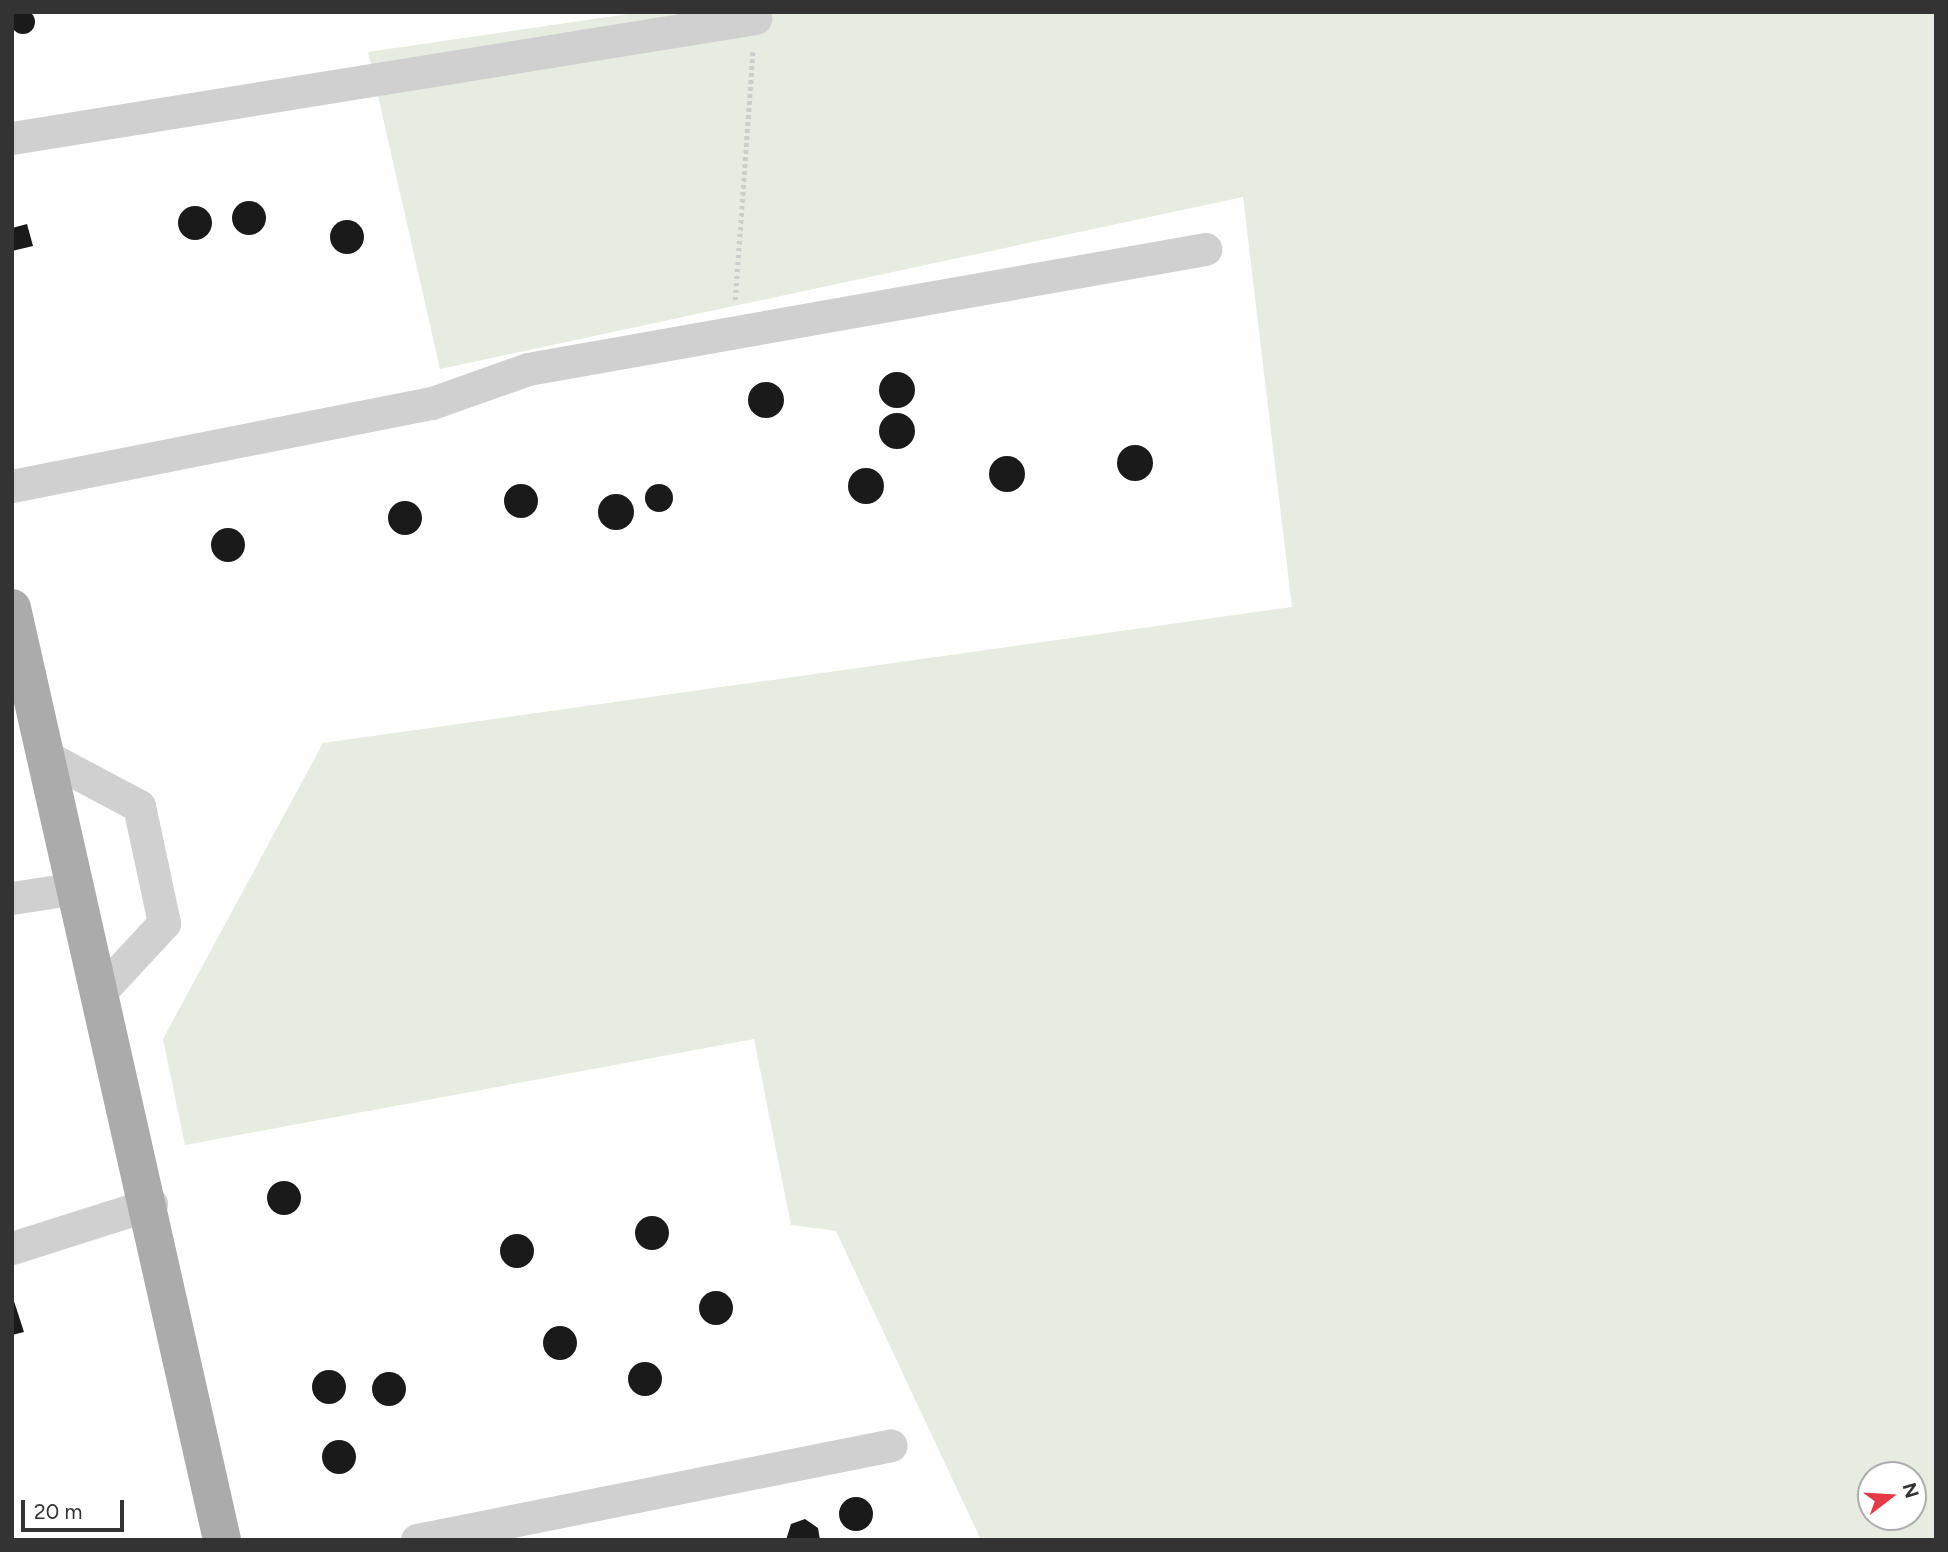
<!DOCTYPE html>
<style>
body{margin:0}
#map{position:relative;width:1948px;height:1552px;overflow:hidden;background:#fff;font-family:Figtree,sans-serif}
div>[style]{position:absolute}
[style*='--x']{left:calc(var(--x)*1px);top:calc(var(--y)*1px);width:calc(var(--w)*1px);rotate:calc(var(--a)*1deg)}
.green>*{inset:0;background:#e6ecdf}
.building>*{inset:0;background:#1a1a1a}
.round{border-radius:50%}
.path>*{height:4.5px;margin-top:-2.25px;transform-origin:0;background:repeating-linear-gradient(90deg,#cdcdcd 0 3.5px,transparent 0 7px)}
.minor>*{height:33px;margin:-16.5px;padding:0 16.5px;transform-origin:16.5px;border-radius:16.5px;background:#d0d0d0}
.major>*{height:38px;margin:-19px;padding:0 19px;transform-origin:19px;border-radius:19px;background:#ababab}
span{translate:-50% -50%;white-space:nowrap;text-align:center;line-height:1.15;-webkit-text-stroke:7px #fff;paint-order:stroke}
.frame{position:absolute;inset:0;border:14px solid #333;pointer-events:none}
.north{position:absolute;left:1857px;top:1461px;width:70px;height:70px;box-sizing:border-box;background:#fff;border:2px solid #adadad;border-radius:50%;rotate:73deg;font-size:19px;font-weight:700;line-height:28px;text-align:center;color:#333}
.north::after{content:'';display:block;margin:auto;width:24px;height:32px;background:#e63946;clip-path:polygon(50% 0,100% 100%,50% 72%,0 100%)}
.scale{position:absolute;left:21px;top:1500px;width:103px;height:32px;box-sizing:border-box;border:4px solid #333;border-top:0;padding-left:9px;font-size:21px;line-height:24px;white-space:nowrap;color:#333;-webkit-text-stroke:5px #fff;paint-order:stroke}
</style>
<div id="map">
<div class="green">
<i style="clip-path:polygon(evenodd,642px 12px,1936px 12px,1936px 1540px,981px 1540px,836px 1231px,791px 1225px,754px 1039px,185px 1145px,163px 1039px,323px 743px,1292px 607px,1243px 197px,440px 369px,368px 52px,642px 12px,1871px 1475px,1913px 1475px,1913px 1517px,1871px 1517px,1871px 1475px)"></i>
</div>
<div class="building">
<i class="round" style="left:11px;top:10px;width:24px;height:24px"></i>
<i class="round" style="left:232px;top:201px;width:34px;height:34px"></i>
<i class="round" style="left:178px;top:206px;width:34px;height:34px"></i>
<i class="round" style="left:330px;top:220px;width:34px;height:34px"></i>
<i style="clip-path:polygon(27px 224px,33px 246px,12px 251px,12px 228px)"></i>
<i class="round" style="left:879px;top:372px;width:36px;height:36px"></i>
<i class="round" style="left:748px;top:382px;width:36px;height:36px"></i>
<i class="round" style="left:879px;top:413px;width:36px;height:36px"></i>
<i class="round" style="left:1117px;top:445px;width:36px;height:36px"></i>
<i class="round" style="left:989px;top:456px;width:36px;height:36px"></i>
<i class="round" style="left:848px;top:468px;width:36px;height:36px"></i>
<i class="round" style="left:504px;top:484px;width:34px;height:34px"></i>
<i class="round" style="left:645px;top:484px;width:28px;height:28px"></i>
<i class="round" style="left:598px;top:494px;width:36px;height:36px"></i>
<i class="round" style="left:388px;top:501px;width:34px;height:34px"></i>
<i class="round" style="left:211px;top:528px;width:34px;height:34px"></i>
<i class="round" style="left:267px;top:1181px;width:34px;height:34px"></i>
<i class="round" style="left:635px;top:1216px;width:34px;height:34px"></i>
<i class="round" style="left:500px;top:1234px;width:34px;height:34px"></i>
<i class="round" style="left:699px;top:1291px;width:34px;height:34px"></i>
<i style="clip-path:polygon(12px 1295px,24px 1332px,12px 1335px)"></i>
<i class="round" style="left:543px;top:1326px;width:34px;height:34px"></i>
<i class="round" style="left:628px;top:1362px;width:34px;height:34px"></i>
<i class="round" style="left:312px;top:1370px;width:34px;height:34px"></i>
<i class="round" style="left:372px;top:1372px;width:34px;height:34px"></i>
<i class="round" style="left:322px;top:1440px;width:34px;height:34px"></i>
<i class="round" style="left:839px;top:1497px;width:34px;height:34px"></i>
<i style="clip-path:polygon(805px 1519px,818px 1528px,820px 1540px,786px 1540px,791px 1524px)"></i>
</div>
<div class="path">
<i style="--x:735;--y:300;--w:250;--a:-85.9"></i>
</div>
<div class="minor">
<i style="--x:12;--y:138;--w:753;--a:-9.17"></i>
<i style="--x:12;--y:486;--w:428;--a:-11.2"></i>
<i style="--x:432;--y:403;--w:102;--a:-19.5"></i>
<i style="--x:528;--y:369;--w:688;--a:-10.05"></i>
<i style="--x:47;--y:757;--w:104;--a:28"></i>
<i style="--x:139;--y:806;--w:120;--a:77.9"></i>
<i style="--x:164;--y:923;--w:93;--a:132.8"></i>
<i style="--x:12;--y:898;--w:66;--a:-8.7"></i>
<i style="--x:12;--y:1248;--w:146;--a:-17.6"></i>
<i style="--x:417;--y:1540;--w:483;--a:-11.3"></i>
</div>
<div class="major">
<i style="--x:12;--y:608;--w:955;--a:77.3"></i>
</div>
<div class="frame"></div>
<div class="north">N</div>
<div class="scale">20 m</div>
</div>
